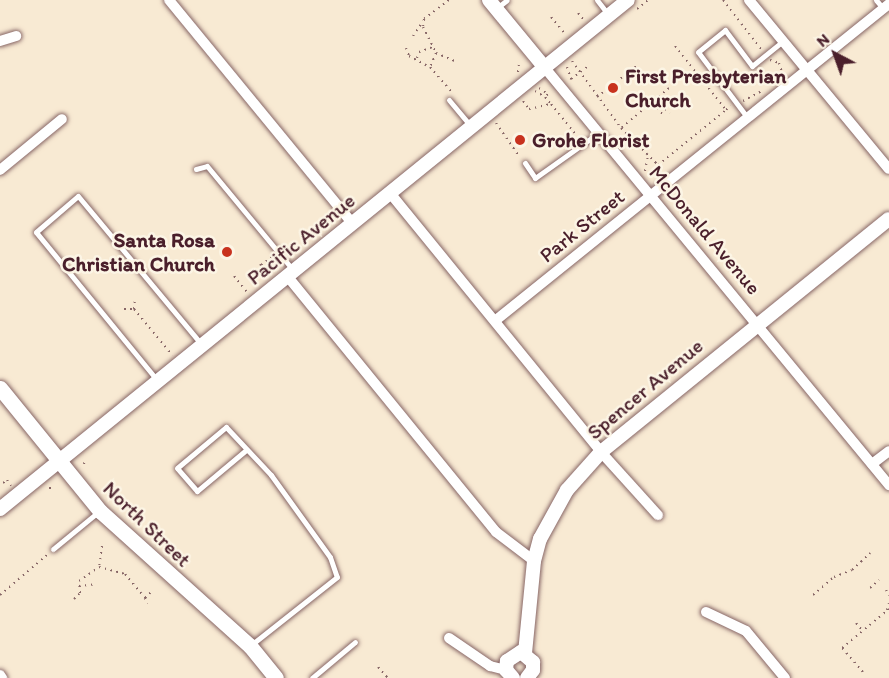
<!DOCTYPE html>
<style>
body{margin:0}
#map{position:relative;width:889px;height:678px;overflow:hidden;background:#f8ead3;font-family:Itim,sans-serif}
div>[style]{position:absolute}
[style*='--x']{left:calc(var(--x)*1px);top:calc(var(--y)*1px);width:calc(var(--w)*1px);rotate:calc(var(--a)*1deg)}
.path>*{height:2px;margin-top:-1px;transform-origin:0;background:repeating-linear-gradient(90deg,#876666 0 1.5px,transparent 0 6px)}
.roads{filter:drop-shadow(0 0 2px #876666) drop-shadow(0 0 2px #876666)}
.service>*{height:5px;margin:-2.5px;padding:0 2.5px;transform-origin:2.5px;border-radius:2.5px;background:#fff}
.minor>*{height:10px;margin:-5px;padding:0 5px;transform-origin:5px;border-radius:5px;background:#fff}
.tertiary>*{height:14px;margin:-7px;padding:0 7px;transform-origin:7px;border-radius:7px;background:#fff}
.secondary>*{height:15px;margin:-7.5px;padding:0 7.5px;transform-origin:7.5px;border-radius:7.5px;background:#fff}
.dots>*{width:16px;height:16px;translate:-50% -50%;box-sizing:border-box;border:3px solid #fcf5e5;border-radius:50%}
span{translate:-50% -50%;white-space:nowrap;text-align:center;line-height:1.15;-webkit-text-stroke:5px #fcf5e5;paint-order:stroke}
.poi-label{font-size:21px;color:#4a1f2b;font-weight:700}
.left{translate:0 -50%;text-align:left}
.right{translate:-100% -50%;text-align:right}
.street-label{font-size:21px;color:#4a1f2b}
.north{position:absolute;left:805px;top:24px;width:60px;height:60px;-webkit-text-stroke:4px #fcf5e5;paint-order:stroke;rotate:319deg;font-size:16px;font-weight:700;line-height:24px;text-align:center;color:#4a1f2b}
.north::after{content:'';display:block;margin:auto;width:21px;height:27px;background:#4a1f2b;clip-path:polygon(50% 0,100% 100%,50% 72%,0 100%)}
</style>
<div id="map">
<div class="path">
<i style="--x:449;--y:0;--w:31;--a:143"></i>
<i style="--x:424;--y:19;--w:8;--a:97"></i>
<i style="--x:423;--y:27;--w:29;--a:63"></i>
<i style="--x:436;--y:53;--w:15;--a:113"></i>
<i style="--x:430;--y:67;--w:33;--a:49"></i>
<i style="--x:723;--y:0;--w:62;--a:52.2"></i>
<i style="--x:637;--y:9;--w:14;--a:-39"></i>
<i style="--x:578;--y:13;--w:9;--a:49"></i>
<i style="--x:551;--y:17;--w:23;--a:50"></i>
<i style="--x:413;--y:36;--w:18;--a:-56"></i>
<i style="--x:675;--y:46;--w:82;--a:51.4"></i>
<i style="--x:726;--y:110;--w:6;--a:-45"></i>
<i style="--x:406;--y:48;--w:9;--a:69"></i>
<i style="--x:409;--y:56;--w:24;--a:28"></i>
<i style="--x:436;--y:53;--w:21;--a:23"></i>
<i style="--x:417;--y:58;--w:6;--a:-72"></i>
<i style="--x:419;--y:52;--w:15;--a:-20"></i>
<i style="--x:770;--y:60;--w:9;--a:18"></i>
<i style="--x:779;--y:63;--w:13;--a:72"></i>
<i style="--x:572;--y:61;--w:83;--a:53.8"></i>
<i style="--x:567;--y:67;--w:13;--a:72"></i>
<i style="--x:571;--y:79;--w:20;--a:-37"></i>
<i style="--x:518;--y:72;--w:8;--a:-83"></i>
<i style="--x:539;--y:88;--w:11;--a:34"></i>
<i style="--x:548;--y:94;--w:4;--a:135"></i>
<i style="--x:545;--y:97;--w:9;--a:49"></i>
<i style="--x:669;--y:88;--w:62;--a:140.2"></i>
<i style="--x:621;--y:128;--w:52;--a:45"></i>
<i style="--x:658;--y:165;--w:87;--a:-39"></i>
<i style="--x:535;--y:91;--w:12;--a:31"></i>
<i style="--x:597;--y:97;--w:53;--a:-38.2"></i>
<i style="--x:523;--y:101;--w:10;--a:53"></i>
<i style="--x:529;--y:109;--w:23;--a:-13"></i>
<i style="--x:551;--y:104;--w:43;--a:50.7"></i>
<i style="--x:656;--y:101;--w:18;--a:41"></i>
<i style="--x:743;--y:101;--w:21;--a:-28"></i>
<i style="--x:654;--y:103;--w:15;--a:53"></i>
<i style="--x:496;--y:123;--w:40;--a:55.1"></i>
<i style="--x:645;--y:171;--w:15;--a:-79"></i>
<i style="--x:260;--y:264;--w:16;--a:50"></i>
<i style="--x:261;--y:265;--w:15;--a:-37"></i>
<i style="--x:234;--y:276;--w:22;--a:51"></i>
<i style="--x:124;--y:309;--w:10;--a:0"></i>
<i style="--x:134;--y:309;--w:60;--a:50.4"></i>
<i style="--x:134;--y:309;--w:9;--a:-84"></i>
<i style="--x:84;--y:464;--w:4;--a:-76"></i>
<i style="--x:3;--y:483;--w:5;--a:-37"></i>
<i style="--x:7;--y:480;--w:7;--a:56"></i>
<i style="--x:49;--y:488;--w:4;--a:0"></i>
<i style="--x:102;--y:546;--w:21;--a:98"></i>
<i style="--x:99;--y:567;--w:27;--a:15"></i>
<i style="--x:125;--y:574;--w:31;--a:50"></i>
<i style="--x:145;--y:598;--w:10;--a:-45"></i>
<i style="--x:79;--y:586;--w:18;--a:-6"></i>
<i style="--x:870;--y:588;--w:12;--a:-42"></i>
<i style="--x:886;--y:590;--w:6;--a:59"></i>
<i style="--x:0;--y:595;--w:62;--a:-40.4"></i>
<i style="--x:813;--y:595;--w:28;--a:-41"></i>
<i style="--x:834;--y:577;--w:19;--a:-21"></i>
<i style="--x:852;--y:570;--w:25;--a:-43"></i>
<i style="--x:145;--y:598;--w:6;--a:72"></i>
<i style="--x:74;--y:599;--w:8;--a:-45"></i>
<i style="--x:80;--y:593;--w:12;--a:-95"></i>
<i style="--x:79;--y:581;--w:24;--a:-35"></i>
<i style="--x:887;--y:610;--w:7;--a:-74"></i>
<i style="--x:856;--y:623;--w:11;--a:49"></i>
<i style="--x:378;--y:667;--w:15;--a:48"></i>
<i style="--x:863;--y:672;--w:32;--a:-131"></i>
<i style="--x:842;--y:648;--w:61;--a:-39.7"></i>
</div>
<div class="roads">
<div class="service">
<i style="--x:597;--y:0;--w:18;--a:52"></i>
<i style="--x:876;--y:0;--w:11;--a:49"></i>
<i style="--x:498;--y:7;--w:11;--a:-38"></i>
<i style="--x:449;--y:100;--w:33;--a:50"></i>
<i style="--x:747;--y:117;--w:81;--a:-127"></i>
<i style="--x:698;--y:52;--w:35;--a:-39"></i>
<i style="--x:725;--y:30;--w:45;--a:53.1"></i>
<i style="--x:752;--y:66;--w:38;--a:-39"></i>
<i style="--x:525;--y:163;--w:18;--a:56"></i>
<i style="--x:535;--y:178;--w:76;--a:-35.4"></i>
<i style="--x:196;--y:169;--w:11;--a:-15"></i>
<i style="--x:207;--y:166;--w:135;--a:50.4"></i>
<i style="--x:157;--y:380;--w:191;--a:-129.3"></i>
<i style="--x:36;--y:232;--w:55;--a:-40.6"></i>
<i style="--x:78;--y:196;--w:194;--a:50.2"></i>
<i style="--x:246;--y:450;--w:64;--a:140.1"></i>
<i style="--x:197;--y:491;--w:30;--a:-131"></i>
<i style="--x:177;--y:468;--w:64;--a:-39.9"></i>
<i style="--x:226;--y:427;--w:66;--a:46.8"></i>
<i style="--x:271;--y:475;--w:101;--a:54.3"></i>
<i style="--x:330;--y:557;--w:21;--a:71"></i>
<i style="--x:337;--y:577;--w:110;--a:141.7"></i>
<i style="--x:53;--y:549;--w:58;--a:-39.4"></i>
<i style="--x:312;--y:678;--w:56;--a:-39.9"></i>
</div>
<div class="minor">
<i style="--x:169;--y:0;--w:290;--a:50.6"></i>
<i style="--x:749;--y:0;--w:219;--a:50.4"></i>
<i style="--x:0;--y:41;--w:17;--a:-17"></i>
<i style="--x:545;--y:68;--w:541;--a:50.48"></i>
<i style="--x:0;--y:170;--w:80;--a:-39.4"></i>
<i style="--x:390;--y:193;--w:334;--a:50.8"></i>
<i style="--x:601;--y:452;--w:85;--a:47.9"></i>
<i style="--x:288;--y:277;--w:329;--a:50.8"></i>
<i style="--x:496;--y:532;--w:48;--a:37.3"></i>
<i style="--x:496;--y:320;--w:504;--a:-38.8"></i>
<i style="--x:872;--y:464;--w:21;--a:-37"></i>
<i style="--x:706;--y:612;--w:44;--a:25.4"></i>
<i style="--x:746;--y:631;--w:61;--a:50.3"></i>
<i style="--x:449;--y:638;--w:50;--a:34.3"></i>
<i style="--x:490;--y:666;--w:16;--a:14"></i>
<i style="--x:0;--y:675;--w:4;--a:56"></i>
</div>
<div class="tertiary">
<i style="--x:489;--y:0;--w:88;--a:50.5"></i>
<i style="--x:0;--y:509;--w:808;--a:-39.03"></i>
<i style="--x:525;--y:653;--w:92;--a:-84.4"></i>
<i style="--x:534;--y:561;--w:23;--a:-75"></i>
<i style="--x:540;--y:539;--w:56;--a:-61.1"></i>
<i style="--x:567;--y:490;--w:51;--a:-48.2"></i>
<i style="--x:601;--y:452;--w:370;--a:-39"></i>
<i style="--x:513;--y:678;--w:11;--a:-131"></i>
<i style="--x:506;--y:670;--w:9;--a:-84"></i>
<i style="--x:507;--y:661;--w:17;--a:-33"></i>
<i style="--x:521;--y:652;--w:16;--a:40"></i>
<i style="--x:533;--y:662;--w:8;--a:90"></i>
<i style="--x:533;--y:670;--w:10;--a:127"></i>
</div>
<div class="secondary">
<i style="--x:0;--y:388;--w:159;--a:50.9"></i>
<i style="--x:100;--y:511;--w:202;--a:42"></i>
<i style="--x:250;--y:646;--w:41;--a:50.9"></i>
</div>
</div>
<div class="dots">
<i style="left:613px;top:88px;background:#c8321e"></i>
<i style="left:520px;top:140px;background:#c8321e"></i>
<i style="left:227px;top:252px;background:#c8321e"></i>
</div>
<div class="poi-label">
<span class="left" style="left:625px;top:88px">First Presbyterian<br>Church</span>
<span class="left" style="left:532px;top:140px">Grohe Florist</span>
<span class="right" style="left:215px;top:252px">Santa Rosa<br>Christian Church</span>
</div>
<div class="street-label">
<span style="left:582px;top:226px;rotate:-39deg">Park Street</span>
<span style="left:705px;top:230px;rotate:50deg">McDonald Avenue</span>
<span style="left:301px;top:239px;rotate:-39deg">Pacific Avenue</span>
<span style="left:645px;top:389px;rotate:-40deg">Spencer Avenue</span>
<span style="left:147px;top:524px;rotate:44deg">North Street</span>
</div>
<div class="north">N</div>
</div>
